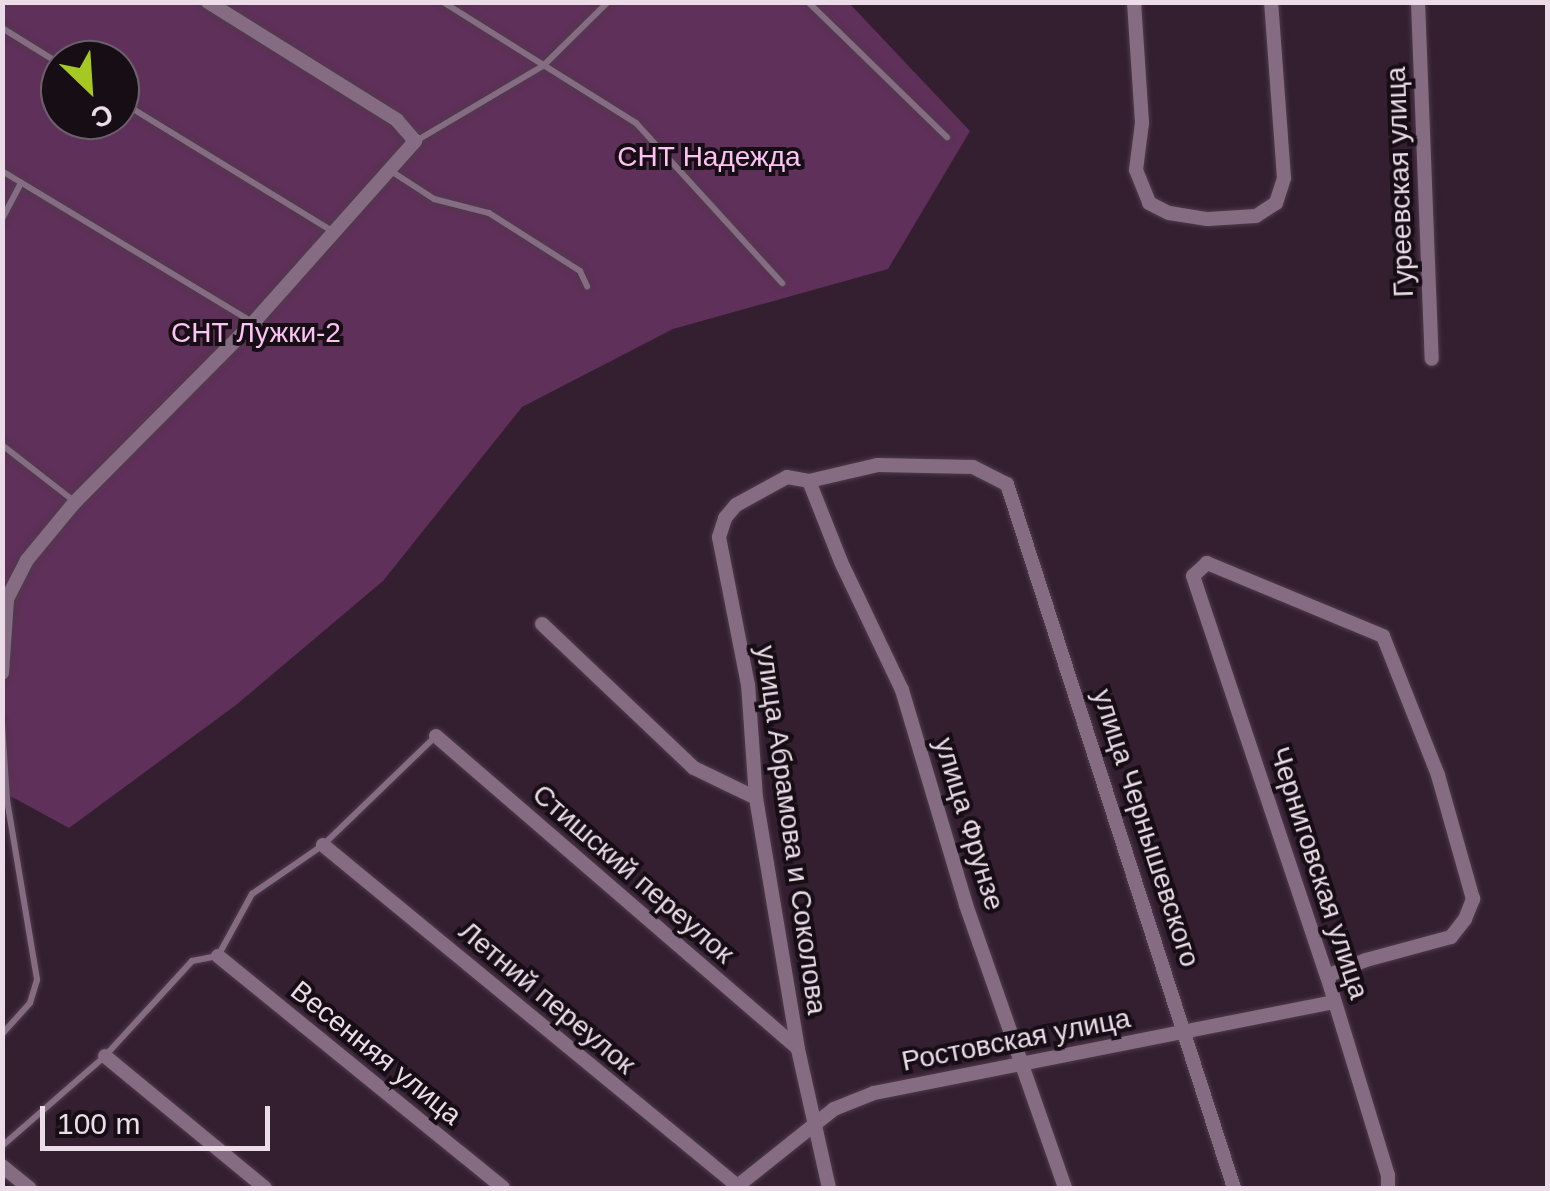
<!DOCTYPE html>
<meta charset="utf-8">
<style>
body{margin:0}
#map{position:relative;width:1550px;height:1191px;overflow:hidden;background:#341f31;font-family:Helvetica,sans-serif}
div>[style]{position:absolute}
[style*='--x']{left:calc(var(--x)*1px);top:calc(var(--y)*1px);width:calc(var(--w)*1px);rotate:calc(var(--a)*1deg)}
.green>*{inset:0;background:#5f3059}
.roads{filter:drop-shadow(0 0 2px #4d3b4b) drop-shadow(0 0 2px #4d3b4b)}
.service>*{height:6px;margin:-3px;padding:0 3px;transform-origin:3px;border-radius:3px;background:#866c82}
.minor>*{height:14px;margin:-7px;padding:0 7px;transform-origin:7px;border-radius:7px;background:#866c82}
span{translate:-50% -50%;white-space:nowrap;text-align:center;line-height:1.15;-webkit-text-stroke:8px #160d15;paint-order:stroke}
.park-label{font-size:28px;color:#fcc2f2}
.street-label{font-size:28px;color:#ebdce8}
.frame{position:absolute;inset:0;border:5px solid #ebdce8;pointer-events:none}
.north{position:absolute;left:40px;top:40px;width:100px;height:100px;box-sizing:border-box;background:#160d15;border:2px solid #6b6069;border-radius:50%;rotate:155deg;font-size:28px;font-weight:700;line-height:40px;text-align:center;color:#ebdce8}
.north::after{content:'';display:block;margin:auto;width:35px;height:45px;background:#a5c823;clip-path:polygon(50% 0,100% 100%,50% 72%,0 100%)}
.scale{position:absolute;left:40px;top:1106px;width:230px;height:45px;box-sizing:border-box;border:5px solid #ebdce8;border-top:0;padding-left:12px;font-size:30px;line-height:35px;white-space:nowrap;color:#ebdce8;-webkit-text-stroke:8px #160d15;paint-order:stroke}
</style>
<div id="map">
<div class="green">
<i style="clip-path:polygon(evenodd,2px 3px,849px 3px,970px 131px,888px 269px,673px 329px,522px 407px,383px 581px,236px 705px,69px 828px,3px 792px,2px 3px,60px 60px,120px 60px,120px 120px,60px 120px,60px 60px)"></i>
</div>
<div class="roads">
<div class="service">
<i style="--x:443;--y:2;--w:228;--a:32.1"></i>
<i style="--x:636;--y:123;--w:217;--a:47.6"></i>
<i style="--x:808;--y:2;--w:194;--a:44.2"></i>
<i style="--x:2;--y:28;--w:68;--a:31.8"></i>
<i style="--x:120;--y:101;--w:249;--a:31.5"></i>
<i style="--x:416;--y:141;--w:147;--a:-30.6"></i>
<i style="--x:543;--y:66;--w:91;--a:-44.6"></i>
<i style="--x:2;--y:171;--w:292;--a:31.1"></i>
<i style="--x:391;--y:171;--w:51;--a:33.1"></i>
<i style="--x:434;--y:199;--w:57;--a:14.3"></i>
<i style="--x:489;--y:213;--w:108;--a:32.5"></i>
<i style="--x:580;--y:271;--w:17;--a:65"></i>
<i style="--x:2;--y:219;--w:41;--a:-62.2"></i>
<i style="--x:2;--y:445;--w:91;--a:37.9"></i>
<i style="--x:2;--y:724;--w:76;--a:86.2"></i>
<i style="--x:7;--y:800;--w:182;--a:80.5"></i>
<i style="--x:37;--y:980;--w:24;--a:107"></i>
<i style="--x:30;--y:1003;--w:42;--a:132.1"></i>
<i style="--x:2;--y:1146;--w:137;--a:-41.1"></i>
<i style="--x:105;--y:1056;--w:129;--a:-47.5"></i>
<i style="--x:192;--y:961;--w:26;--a:-11"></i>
<i style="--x:218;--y:956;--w:71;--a:-61.3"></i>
<i style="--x:252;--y:894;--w:86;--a:-34.6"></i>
<i style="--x:323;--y:845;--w:156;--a:-44"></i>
</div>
<div class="minor">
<i style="--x:1134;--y:2;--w:121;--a:86.2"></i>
<i style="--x:1142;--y:123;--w:47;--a:97.3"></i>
<i style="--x:1136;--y:170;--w:35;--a:68"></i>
<i style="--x:1149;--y:203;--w:22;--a:27"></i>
<i style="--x:1169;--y:213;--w:39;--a:9"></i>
<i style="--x:1208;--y:219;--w:48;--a:-3.6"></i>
<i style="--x:1256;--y:216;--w:24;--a:-33"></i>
<i style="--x:1276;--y:203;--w:26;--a:-72"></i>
<i style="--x:1284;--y:178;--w:176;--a:-94.2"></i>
<i style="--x:1418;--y:2;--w:357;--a:87.8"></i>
<i style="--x:809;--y:481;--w:87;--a:68.4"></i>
<i style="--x:841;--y:562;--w:142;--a:64.5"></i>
<i style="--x:902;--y:690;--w:224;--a:73.4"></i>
<i style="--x:966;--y:905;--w:300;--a:70.7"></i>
<i style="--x:542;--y:624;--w:209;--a:43.5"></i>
<i style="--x:694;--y:768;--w:69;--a:25.8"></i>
<i style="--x:2;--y:673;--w:74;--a:-86.1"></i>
<i style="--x:7;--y:599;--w:44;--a:-62.9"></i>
<i style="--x:27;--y:560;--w:75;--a:-50.4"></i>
<i style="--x:75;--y:502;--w:252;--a:-45.2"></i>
<i style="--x:253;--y:323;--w:244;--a:-48.3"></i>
<i style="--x:415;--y:141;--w:28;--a:-131"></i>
<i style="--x:397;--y:120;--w:223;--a:-148"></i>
<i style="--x:436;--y:736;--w:477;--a:40.8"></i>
<i style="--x:323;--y:845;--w:540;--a:39.44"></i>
<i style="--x:218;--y:956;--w:367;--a:39.1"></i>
<i style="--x:1327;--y:976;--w:42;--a:-22.3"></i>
<i style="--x:1366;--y:960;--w:88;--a:-15.1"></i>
<i style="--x:1451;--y:937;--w:23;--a:-52"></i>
<i style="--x:1465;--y:919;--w:22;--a:-68"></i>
<i style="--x:1473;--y:899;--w:129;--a:-105.8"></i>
<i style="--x:1438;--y:775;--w:149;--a:-111.6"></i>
<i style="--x:1383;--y:636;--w:191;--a:-157.5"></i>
<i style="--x:1207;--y:563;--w:19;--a:137"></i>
<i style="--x:1193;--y:576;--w:422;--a:71.5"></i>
<i style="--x:1327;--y:976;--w:208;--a:73"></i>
<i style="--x:1388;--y:1175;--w:13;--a:90"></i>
<i style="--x:105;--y:1056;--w:207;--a:39.5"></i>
<i style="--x:2;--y:1166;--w:35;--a:39"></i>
<i style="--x:735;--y:1188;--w:127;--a:-38.6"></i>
<i style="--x:834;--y:1109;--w:43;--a:-21.8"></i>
<i style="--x:874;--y:1093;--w:469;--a:-11.2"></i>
<i style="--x:829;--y:1188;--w:142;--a:-102.6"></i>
<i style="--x:798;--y:1049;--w:254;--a:-99.5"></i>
<i style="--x:756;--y:798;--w:113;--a:-94"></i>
<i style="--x:748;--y:685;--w:151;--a:-101.1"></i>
<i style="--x:719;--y:537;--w:20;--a:-72"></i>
<i style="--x:725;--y:518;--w:17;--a:-50"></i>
<i style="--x:736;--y:505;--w:58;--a:-28.8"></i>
<i style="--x:787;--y:477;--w:22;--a:10"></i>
<i style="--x:809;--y:481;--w:71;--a:-13.1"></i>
<i style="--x:878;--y:465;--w:95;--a:1.2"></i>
<i style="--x:973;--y:467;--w:38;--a:27"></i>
<i style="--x:1007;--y:484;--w:740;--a:72.13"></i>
</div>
</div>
<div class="park-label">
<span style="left:709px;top:157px">СНТ Надежда</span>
<span style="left:256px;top:333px">СНТ Лужки-2</span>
</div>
<div class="street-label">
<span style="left:1400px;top:182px;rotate:-92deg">Гуреевская улица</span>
<span style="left:969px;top:824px;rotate:73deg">улица Фрунзе</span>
<span style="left:1146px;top:828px;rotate:72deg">улица Чернышевского</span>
<span style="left:791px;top:830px;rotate:82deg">улица Абрамова и Соколова</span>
<span style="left:1319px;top:873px;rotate:72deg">Черниговская улица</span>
<span style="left:633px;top:874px;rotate:41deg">Стишский переулок</span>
<span style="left:547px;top:998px;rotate:40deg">Летний переулок</span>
<span style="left:1016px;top:1040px;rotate:-11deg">Ростовская улица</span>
<span style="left:376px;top:1053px;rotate:39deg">Весенняя улица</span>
</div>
<div class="frame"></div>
<div class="north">С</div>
<div class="scale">100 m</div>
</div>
